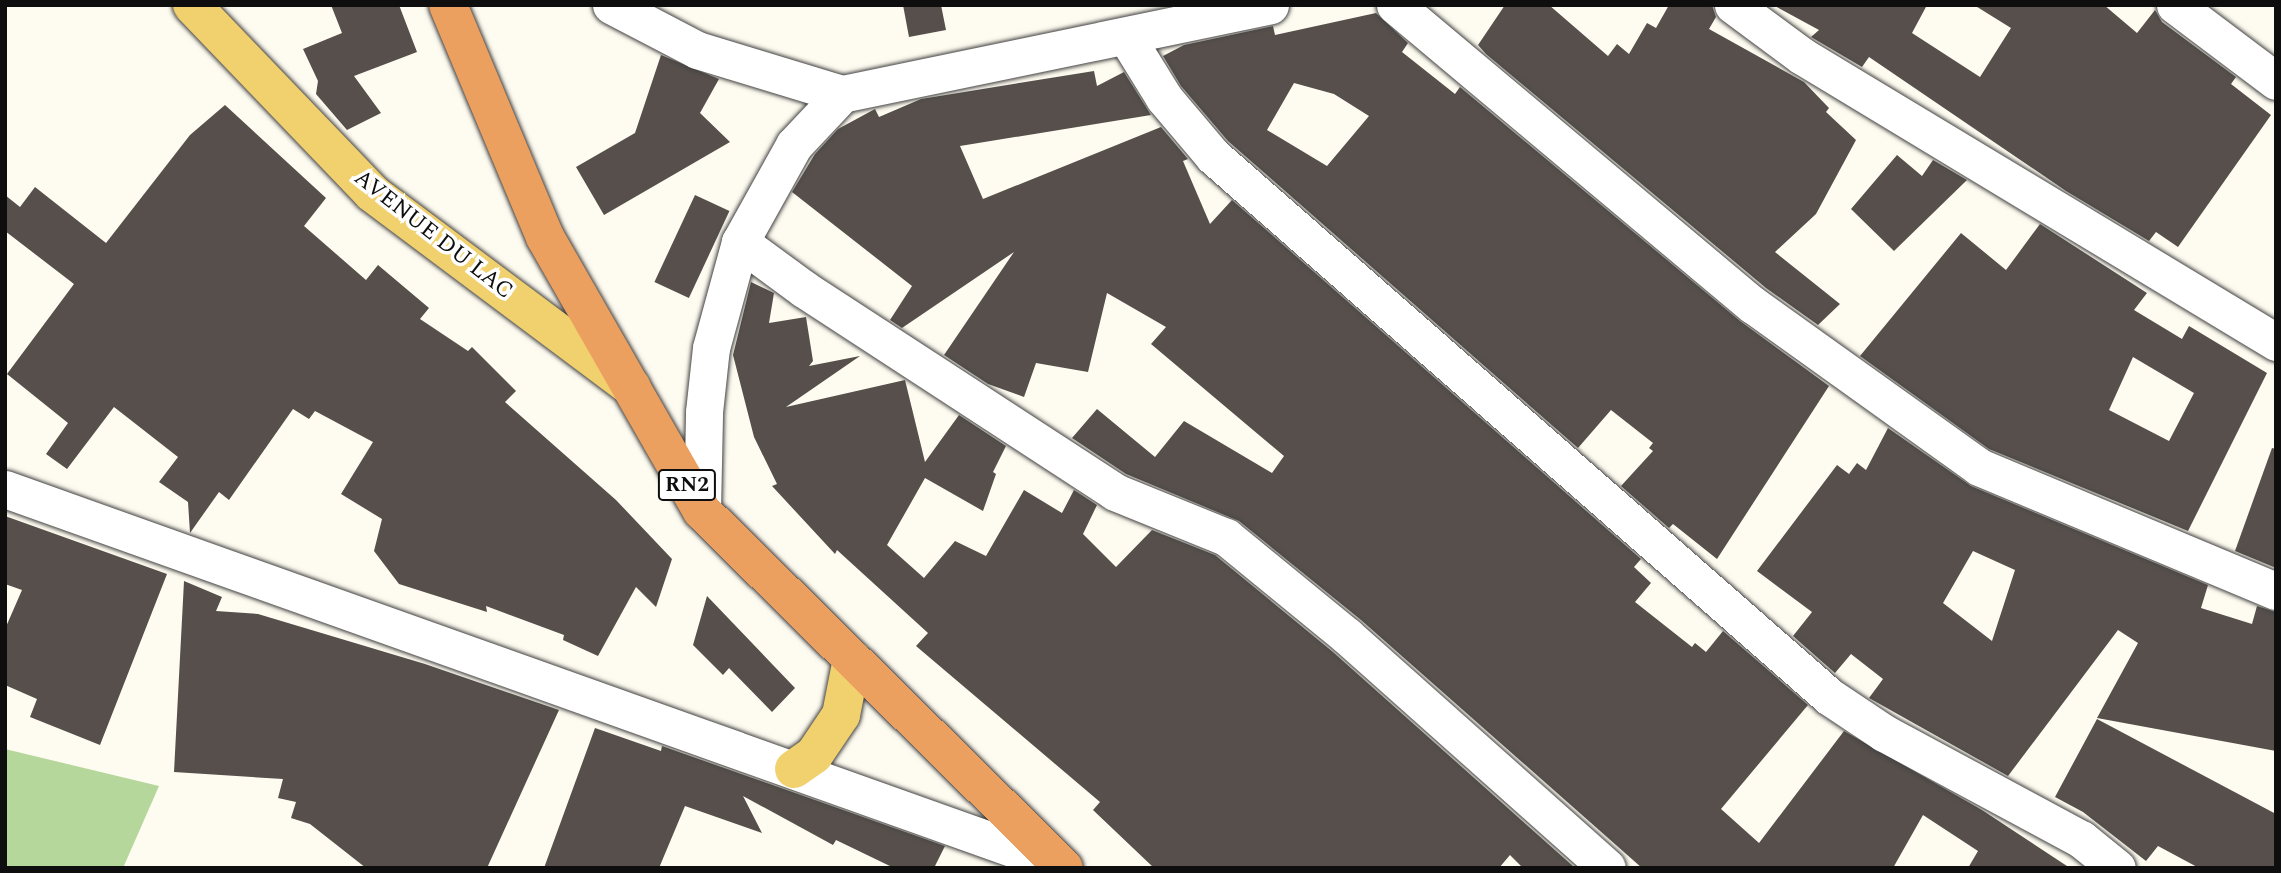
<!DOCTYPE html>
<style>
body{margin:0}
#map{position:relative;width:2281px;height:873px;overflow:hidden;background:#fefbf0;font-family:Spectral,serif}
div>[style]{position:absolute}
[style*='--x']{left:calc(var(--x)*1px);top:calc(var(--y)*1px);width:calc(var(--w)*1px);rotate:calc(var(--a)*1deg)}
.forest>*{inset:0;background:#b6d79b}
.building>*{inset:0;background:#564f4b;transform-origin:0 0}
.roads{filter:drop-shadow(0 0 2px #414141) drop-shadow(0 0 2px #414141)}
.minor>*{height:37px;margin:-18.5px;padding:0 18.5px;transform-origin:18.5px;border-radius:18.5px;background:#fff}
.major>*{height:38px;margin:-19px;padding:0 19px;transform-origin:19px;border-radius:19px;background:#f1d06e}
.highway>*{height:38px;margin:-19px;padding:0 19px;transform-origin:19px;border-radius:19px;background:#eca060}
span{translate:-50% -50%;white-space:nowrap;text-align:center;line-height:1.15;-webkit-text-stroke:7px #fff;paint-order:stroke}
.shield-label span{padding:2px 5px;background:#fff;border:2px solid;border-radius:5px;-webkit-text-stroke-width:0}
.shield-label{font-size:21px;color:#0e0e0e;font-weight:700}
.street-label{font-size:23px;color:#0e0e0e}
.frame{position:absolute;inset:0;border:7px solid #0e0e0e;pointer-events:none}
</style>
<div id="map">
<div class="forest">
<i style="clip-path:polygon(5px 749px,159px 786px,123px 868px,5px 868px)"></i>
</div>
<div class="building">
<i style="clip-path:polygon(331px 5px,399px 5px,417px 52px,354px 76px,381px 113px,347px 130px,316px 94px,318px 81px,303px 49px,342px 33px)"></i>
<i style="clip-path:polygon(903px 5px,941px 5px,946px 30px,909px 37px)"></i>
<i style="clip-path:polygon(1505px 5px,1549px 5px,1608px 56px,1617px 44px,1629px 54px,1647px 23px,1656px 28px,1669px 5px,1712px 5px,1716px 17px,1709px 29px,1804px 82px,1829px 108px,1826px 112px,1856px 140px,1816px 214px,1775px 252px,1840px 304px,1818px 325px,1766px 288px,1486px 54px,1478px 45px)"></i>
<i style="clip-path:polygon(1773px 5px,1927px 5px,1912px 33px,1980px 77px,2011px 28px,1974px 5px,2104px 5px,2137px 33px,2155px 10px,2162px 22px,2236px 77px,2231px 84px,2271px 115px,2178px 247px,2156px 232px,2149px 241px,2066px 191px,1869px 57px,1862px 67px,1811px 37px,1819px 30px)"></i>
<i style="clip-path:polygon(evenodd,1376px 13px,1408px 43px,1402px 52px,1455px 94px,1460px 87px,1740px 321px,1829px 386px,1717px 559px,1673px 524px,1669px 528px,1621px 486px,1653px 451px,1649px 448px,1653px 443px,1611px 410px,1578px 448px,1228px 141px,1181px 86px,1163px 56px,1184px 45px,1273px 26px,1275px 35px,1376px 13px,1294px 83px,1334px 94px,1369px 116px,1327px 166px,1267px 130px,1294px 83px)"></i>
<i style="clip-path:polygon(661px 55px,719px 79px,700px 113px,730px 142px,604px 215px,576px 167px,635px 133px)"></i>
<i style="clip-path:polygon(1094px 71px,1097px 86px,1124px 72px,1151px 115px,960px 146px,983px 199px,1161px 127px,1188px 159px,1183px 161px,1210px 224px,1232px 200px,1641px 559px,1634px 567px,1651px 583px,1635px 602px,1692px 647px,1695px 643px,1706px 652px,1723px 631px,1808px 705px,1721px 809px,1759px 843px,1844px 731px,1982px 810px,2070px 868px,1968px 868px,1978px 851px,1923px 815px,1893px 868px,1642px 868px,1361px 620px,1239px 521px,1126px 474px,1072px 438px,1097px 409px,1155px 457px,1184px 421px,1272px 473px,1284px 456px,1151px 344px,1166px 327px,1107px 293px,1088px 372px,1036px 363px,1024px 397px,988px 384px,944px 355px,1014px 252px,902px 328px,890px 320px,912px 286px,792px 192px,815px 154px,838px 129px,875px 109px,879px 117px,921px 99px)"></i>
<i style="clip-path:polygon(225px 105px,326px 198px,304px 226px,366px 280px,378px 265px,429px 308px,420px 319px,468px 351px,472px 347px,516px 391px,505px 402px,616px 500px,672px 559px,656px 607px,636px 587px,598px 656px,563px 640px,564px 635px,486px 606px,487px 612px,399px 584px,374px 551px,382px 519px,341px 494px,373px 442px,315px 411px,309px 419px,293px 409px,229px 500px,219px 492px,190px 533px,188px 502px,159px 482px,178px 457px,114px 407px,67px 469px,46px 454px,68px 423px,7px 374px,74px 284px,5px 231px,5px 195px,20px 207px,35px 187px,106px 243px,190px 135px)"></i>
<i style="clip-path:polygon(1897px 155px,1922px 176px,1933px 160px,1967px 180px,1894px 251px,1851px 209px)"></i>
<i style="left:695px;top:195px;width:38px;height:96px;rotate:25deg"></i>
<i style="clip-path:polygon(evenodd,2040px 224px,2147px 293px,2134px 310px,2182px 339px,2189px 326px,2267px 373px,2188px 531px,1989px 449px,1860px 356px,1961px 233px,2006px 270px,2040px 224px,2133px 357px,2194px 393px,2169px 441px,2109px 410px,2133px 357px)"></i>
<i style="clip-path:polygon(751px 282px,774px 293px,769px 323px,806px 317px,813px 361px,809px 366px,860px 356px,786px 407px,905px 380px,925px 462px,959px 415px,1006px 446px,993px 472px,996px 474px,983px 511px,925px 478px,887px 545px,924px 578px,955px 541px,986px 556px,1024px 490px,1062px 513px,1074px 490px,1097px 505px,1083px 534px,1116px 567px,1152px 530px,1215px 555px,1333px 652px,1574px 867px,1523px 868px,1510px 855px,1499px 868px,1154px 868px,1093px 810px,1100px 802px,916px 646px,928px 633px,837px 550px,835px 554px,772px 486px,777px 484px,754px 437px,733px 355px)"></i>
<i style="clip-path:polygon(evenodd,1888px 428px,1971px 486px,2208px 585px,2201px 608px,2252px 624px,2257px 606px,2276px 612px,2276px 751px,2097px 718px,2138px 643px,2118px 630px,2008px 776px,1869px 698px,1883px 679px,1851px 654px,1835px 673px,1793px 636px,1812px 612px,1757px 571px,1837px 465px,1849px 474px,1857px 463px,1866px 470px,1888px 428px,1973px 551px,2015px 570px,1992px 641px,1943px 603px,1973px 551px)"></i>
<i style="clip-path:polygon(2272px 448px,2276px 449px,2276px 568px,2235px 551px)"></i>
<i style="clip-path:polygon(5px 516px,167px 574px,100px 745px,30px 717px,37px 699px,5px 685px,5px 629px,22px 590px,5px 584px)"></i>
<i style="clip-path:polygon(184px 581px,222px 597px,216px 611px,258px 614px,425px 664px,559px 710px,487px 868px,366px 868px,310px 824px,291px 818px,296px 802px,278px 798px,283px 779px,174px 772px)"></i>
<i style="clip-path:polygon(707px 596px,795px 688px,772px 712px,729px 668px,723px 675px,693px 645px)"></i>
<i style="clip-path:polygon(2097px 719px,2276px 814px,2276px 868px,2199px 868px,2158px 846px,2146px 861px,2083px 812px,2055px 797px)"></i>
<i style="clip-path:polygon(595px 728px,661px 751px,662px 746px,945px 846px,934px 868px,894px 868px,836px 840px,833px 845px,743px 796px,762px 833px,685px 806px,659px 868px,544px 868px)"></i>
</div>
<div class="roads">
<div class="minor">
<i style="--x:611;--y:5;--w:97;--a:27.6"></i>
<i style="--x:697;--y:50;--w:152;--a:16.9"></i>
<i style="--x:842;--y:94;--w:437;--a:-11.7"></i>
<i style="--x:1395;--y:5;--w:467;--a:40"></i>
<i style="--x:1753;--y:305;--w:278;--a:35.6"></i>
<i style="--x:1979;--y:467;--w:322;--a:22.7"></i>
<i style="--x:1733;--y:5;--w:86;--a:36.5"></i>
<i style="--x:1802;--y:56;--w:554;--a:31.11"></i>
<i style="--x:2175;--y:5;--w:126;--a:37"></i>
<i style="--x:1127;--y:38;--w:70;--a:58.3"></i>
<i style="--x:1164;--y:98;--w:76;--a:49.8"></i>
<i style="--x:1213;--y:156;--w:821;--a:41.25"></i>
<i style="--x:1830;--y:697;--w:65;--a:33.7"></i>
<i style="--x:1884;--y:733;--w:224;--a:28.3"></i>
<i style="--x:2081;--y:839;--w:46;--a:38.9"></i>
<i style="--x:740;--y:242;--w:79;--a:36.3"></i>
<i style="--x:804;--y:289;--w:371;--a:33.1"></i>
<i style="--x:1115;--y:492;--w:120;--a:22.1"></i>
<i style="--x:1226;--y:537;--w:156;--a:39.3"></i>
<i style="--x:1347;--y:636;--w:348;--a:41.7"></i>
<i style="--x:5;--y:489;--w:1122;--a:19.63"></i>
<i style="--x:702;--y:511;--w:99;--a:-88.8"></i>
<i style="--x:704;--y:412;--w:64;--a:-83.8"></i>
<i style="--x:711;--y:348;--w:110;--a:-74.7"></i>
<i style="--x:740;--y:242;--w:111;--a:-60.9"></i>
<i style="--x:794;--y:145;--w:70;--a:-46.7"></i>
</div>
<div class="major">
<i style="--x:192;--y:5;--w:260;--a:46.2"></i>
<i style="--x:372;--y:193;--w:324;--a:36.8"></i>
<i style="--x:794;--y:769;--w:24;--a:-35"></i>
<i style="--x:814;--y:755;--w:48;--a:-56"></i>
<i style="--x:841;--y:715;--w:57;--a:-78.9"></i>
</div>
<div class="highway">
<i style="--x:448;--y:5;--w:251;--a:67.3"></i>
<i style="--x:545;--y:237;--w:316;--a:60.2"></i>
<i style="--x:702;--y:511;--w:508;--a:44.6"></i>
</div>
</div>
<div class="shield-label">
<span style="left:687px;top:485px">RN2</span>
</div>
<div class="street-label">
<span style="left:433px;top:235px;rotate:38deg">AVENUE DU LAC</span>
</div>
<div class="frame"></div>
</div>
